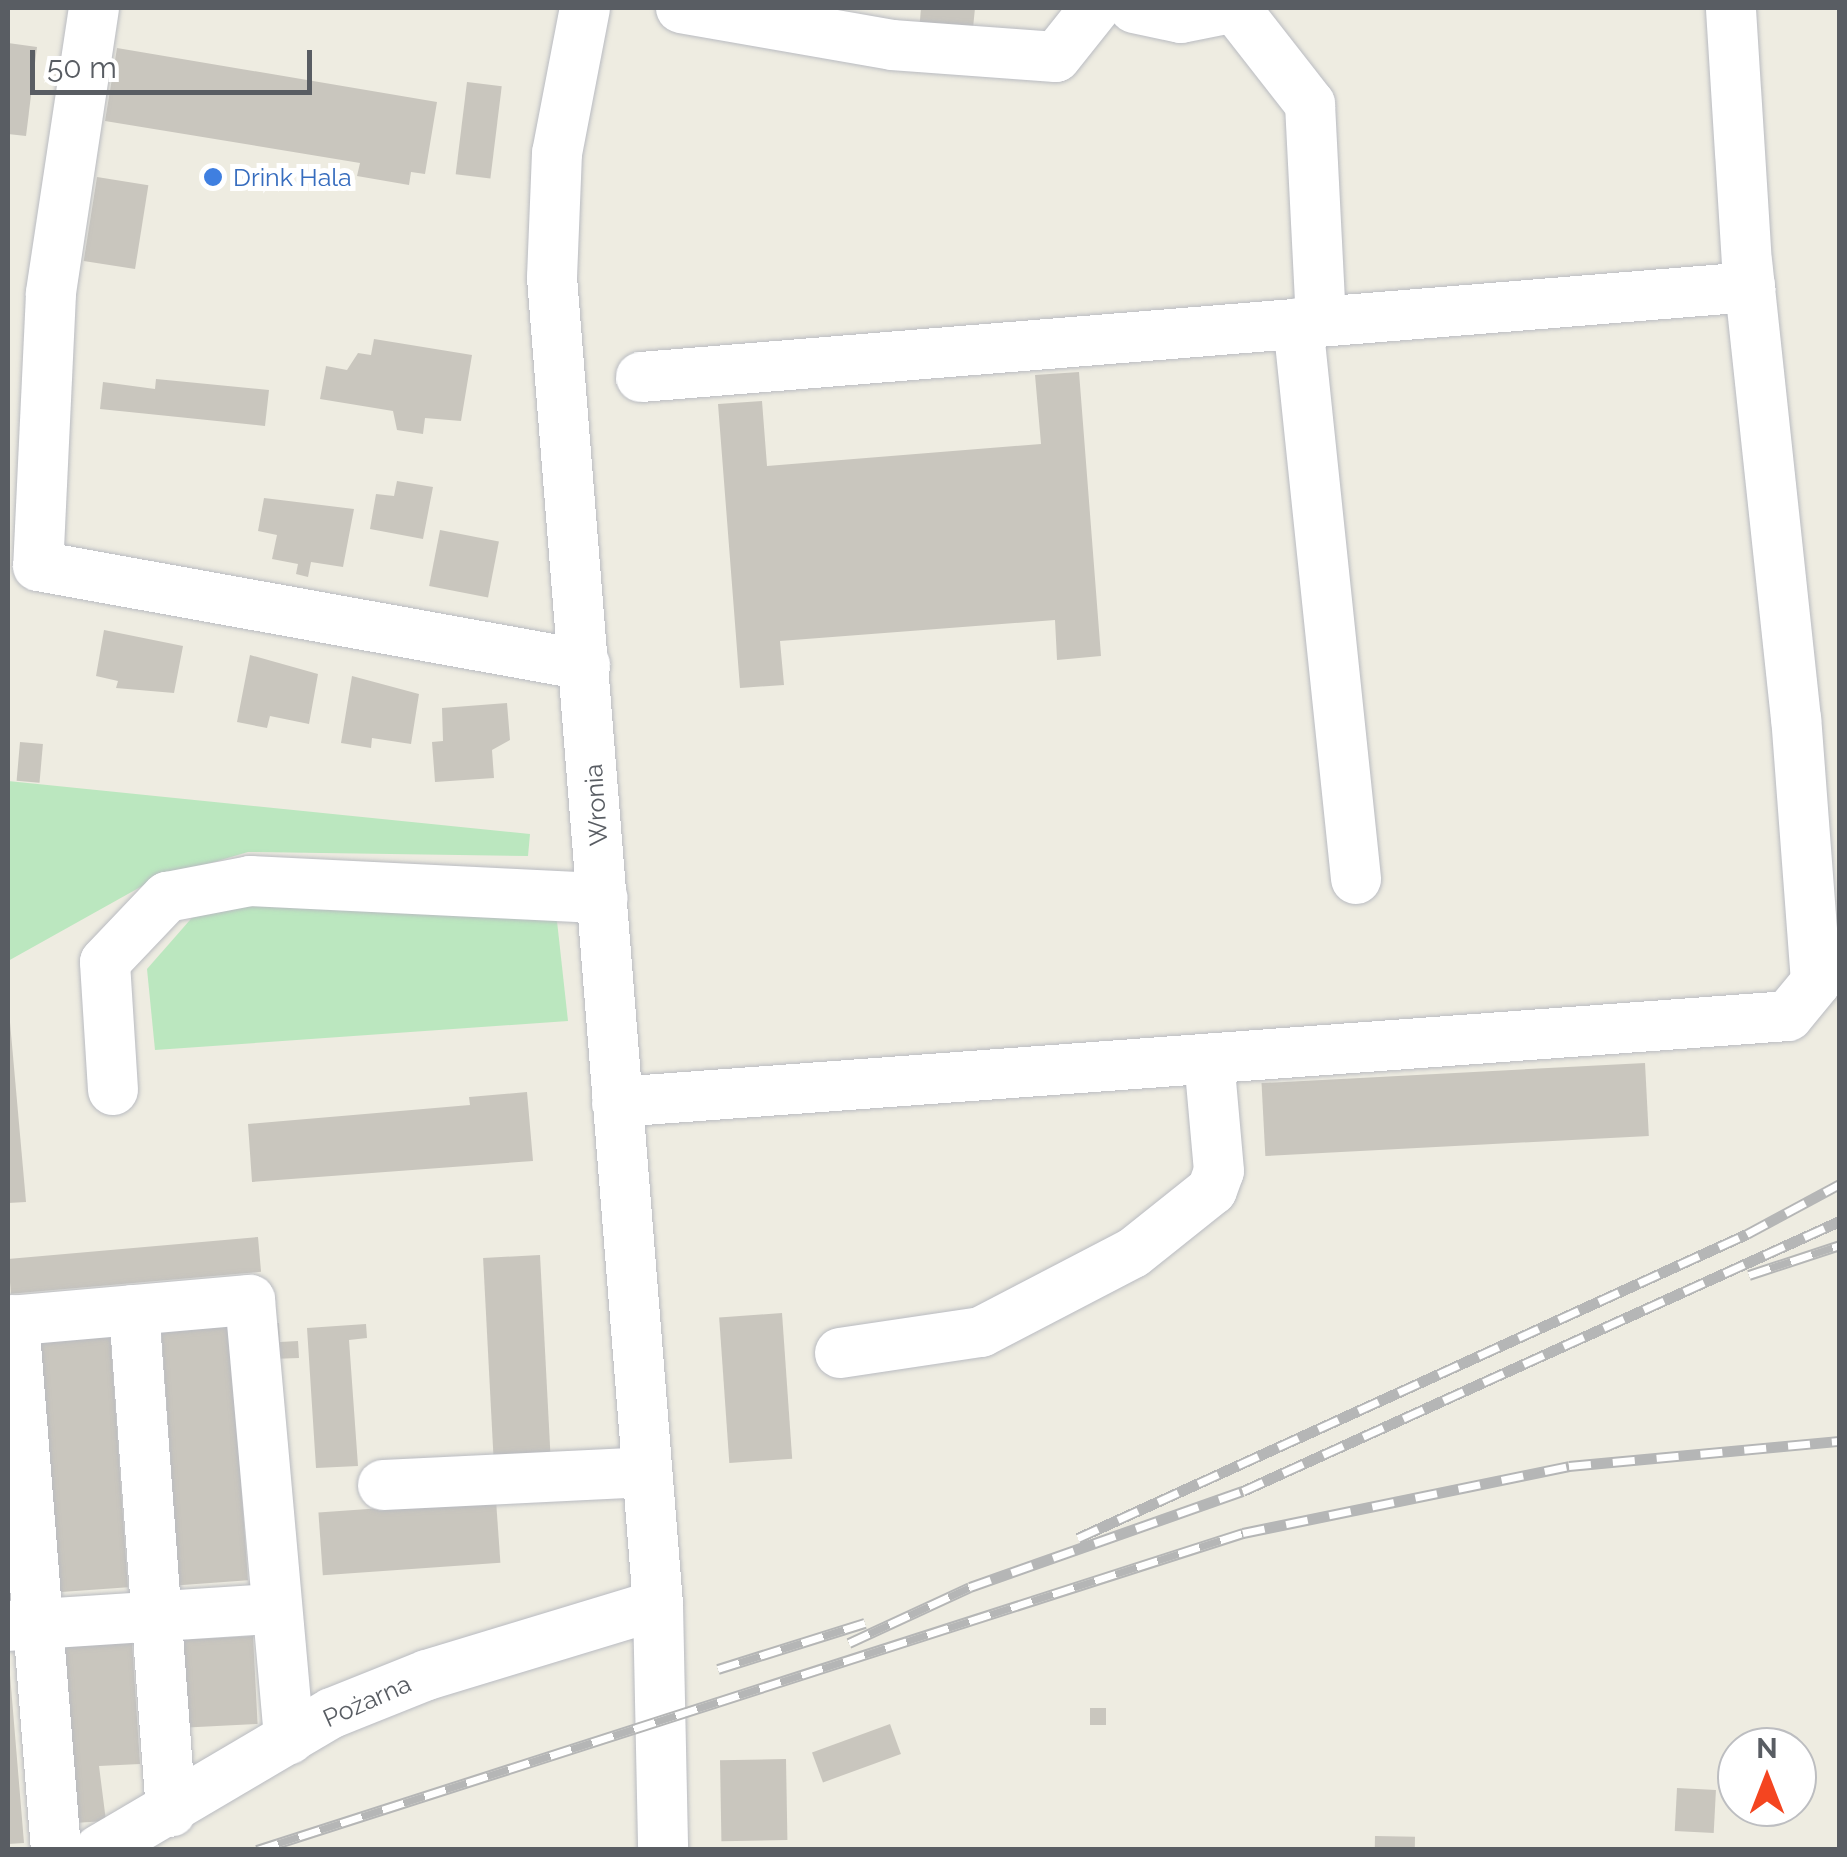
<!DOCTYPE html>
<meta charset="utf-8">
<style>
body{margin:0}
#map{position:relative;width:1847px;height:1857px;overflow:hidden;background:#eeece1;font-family:Raleway,sans-serif}
div>[style]{position:absolute}
[style*='--x']{left:calc(var(--x)*1px);top:calc(var(--y)*1px);width:calc(var(--w)*1px);rotate:calc(var(--a)*1deg)}
.green>*{inset:0;background:#bbe7bf}
.building>*{inset:0;background:#c9c6be;transform-origin:0 0}
.roads{filter:drop-shadow(0 0 2px #b9bbc1) drop-shadow(0 0 2px #b9bbc1)}
.minor>*{height:50px;margin:-25px;padding:0 25px;transform-origin:25px;border-radius:25px;background:#fff}
.rail>*{height:11px;margin-top:-5.5px;transform-origin:0;background:repeating-linear-gradient(90deg,#fff 0 22px,#b5b6b6 0 44px);box-sizing:border-box;border-block:2px solid #b5b6b6}
.dots>*{width:28px;height:28px;translate:-50% -50%;box-sizing:border-box;border:5px solid #fff;border-radius:50%}
span{translate:-50% -50%;white-space:nowrap;text-align:center;line-height:1.15;-webkit-text-stroke:10px #fff;paint-order:stroke}
.shop-label{font-size:25px;color:#366cbe}
.left{translate:0 -50%;text-align:left}
.street-label{font-size:25px;color:#595d63}
.frame{position:absolute;inset:0;border:10px solid #595d63;pointer-events:none}
.north{position:absolute;left:1717px;top:1727px;width:100px;height:100px;box-sizing:border-box;background:#fff;border:2px solid #bdbec1;border-radius:50%;rotate:0deg;font-size:28px;font-weight:700;line-height:40px;text-align:center;color:#595d63}
.north::after{content:'';display:block;margin:auto;width:35px;height:45px;background:#f44520;clip-path:polygon(50% 0,100% 100%,50% 72%,0 100%)}
.scale{position:absolute;left:30px;top:50px;width:282px;height:45px;box-sizing:border-box;border:5px solid #595d63;border-top:0;padding-left:12px;font-size:30px;line-height:35px;white-space:nowrap;color:#595d63;-webkit-text-stroke:8px #fff;paint-order:stroke}
</style>
<div id="map">
<div class="green">
<i style="clip-path:polygon(8px 781px,530px 834px,528px 856px,248px 852px,153px 880px,8px 961px)"></i>
<i style="clip-path:polygon(204px 904px,556px 912px,568px 1021px,155px 1050px,147px 969px)"></i>
</div>
<div class="building">
<i style="clip-path:polygon(921px 8px,975px 8px,972px 38px,919px 32px)"></i>
<i style="clip-path:polygon(8px 43px,37px 47px,26px 136px,8px 134px)"></i>
<i style="clip-path:polygon(117px 48px,437px 102px,425px 174px,411px 172px,409px 185px,357px 176px,360px 163px,105px 121px)"></i>
<i style="left:467px;top:82px;width:35px;height:93px;rotate:7deg"></i>
<i style="left:97px;top:177px;width:52px;height:85px;rotate:9deg"></i>
<i style="clip-path:polygon(374px 339px,472px 355px,461px 421px,425px 418px,423px 434px,397px 430px,393px 411px,320px 399px,326px 366px,347px 370px,358px 353px,371px 355px)"></i>
<i style="clip-path:polygon(1079px 372px,1101px 656px,1057px 660px,1055px 620px,780px 641px,784px 685px,740px 688px,718px 404px,762px 401px,767px 466px,1041px 444px,1035px 375px)"></i>
<i style="clip-path:polygon(156px 379px,269px 390px,265px 426px,100px 409px,103px 382px,155px 389px)"></i>
<i style="clip-path:polygon(397px 481px,433px 487px,423px 539px,370px 529px,376px 494px,394px 496px)"></i>
<i style="clip-path:polygon(264px 498px,354px 509px,343px 567px,311px 562px,308px 577px,296px 574px,298px 564px,272px 559px,277px 535px,258px 531px)"></i>
<i style="left:440px;top:530px;width:60px;height:57px;rotate:11deg"></i>
<i style="clip-path:polygon(104px 630px,183px 646px,174px 693px,116px 688px,118px 681px,96px 676px)"></i>
<i style="clip-path:polygon(250px 655px,318px 674px,309px 724px,270px 716px,267px 728px,237px 722px)"></i>
<i style="clip-path:polygon(352px 676px,419px 694px,411px 744px,372px 738px,371px 748px,341px 743px)"></i>
<i style="clip-path:polygon(507px 703px,510px 740px,492px 750px,494px 778px,435px 782px,432px 742px,443px 741px,442px 708px)"></i>
<i style="left:20px;top:742px;width:23px;height:39px;rotate:5deg"></i>
<i style="clip-path:polygon(8px 1000px,26px 1202px,8px 1203px)"></i>
<i style="left:1645px;top:1063px;width:73px;height:384px;rotate:87deg"></i>
<i style="clip-path:polygon(527px 1092px,533px 1161px,252px 1182px,248px 1124px,470px 1105px,469px 1097px)"></i>
<i style="left:258px;top:1237px;width:35px;height:251px;rotate:85deg"></i>
<i style="left:540px;top:1255px;width:204px;height:57px;rotate:87deg"></i>
<i style="left:782px;top:1313px;width:146px;height:63px;rotate:86deg"></i>
<i style="left:230px;top:1323px;width:258px;height:69px;rotate:86deg"></i>
<i style="clip-path:polygon(268px 1323px,279px 1323px,280px 1342px,298px 1341px,299px 1358px,271px 1359px)"></i>
<i style="clip-path:polygon(366px 1324px,367px 1338px,349px 1340px,358px 1466px,316px 1468px,307px 1328px)"></i>
<i style="left:110px;top:1331px;width:257px;height:70px;rotate:86deg"></i>
<i style="left:496px;top:1500px;width:63px;height:178px;rotate:86deg"></i>
<i style="left:253px;top:1636px;width:88px;height:70px;rotate:87deg"></i>
<i style="clip-path:polygon(132px 1642px,140px 1764px,99px 1766px,106px 1821px,74px 1823px,63px 1647px)"></i>
<i style="clip-path:polygon(8px 1651px,24px 1843px,8px 1844px)"></i>
<i style="left:1090px;top:1708px;width:16px;height:17px"></i>
<i style="left:890px;top:1724px;width:32px;height:83px;rotate:70deg"></i>
<i style="left:786px;top:1759px;width:81px;height:66px;rotate:89deg"></i>
<i style="left:1677px;top:1788px;width:39px;height:43px;rotate:3deg"></i>
<i style="left:1375px;top:1836px;width:40px;height:14px;rotate:1deg"></i>
</div>
<div class="roads">
<div class="minor">
<i style="--x:94;--y:8;--w:289;--a:98.6"></i>
<i style="--x:51;--y:294;--w:272;--a:92.7"></i>
<i style="--x:38;--y:566;--w:556;--a:10.26"></i>
<i style="--x:585;--y:8;--w:148;--a:100.9"></i>
<i style="--x:557;--y:153;--w:125;--a:92.3"></i>
<i style="--x:552;--y:278;--w:1331;--a:85.43"></i>
<i style="--x:658;--y:1605;--w:245;--a:88.8"></i>
<i style="--x:681;--y:8;--w:214;--a:9.9"></i>
<i style="--x:892;--y:45;--w:164;--a:4.2"></i>
<i style="--x:1056;--y:57;--w:63;--a:-51.5"></i>
<i style="--x:1134;--y:8;--w:48;--a:12"></i>
<i style="--x:1181;--y:18;--w:51;--a:-11.3"></i>
<i style="--x:1235;--y:8;--w:122;--a:52"></i>
<i style="--x:1310;--y:104;--w:217;--a:87.1"></i>
<i style="--x:1298;--y:323;--w:559;--a:84.04"></i>
<i style="--x:641;--y:377;--w:1113;--a:-4.64"></i>
<i style="--x:113;--y:1090;--w:128;--a:-93.6"></i>
<i style="--x:105;--y:962;--w:90;--a:-46.4"></i>
<i style="--x:167;--y:897;--w:85;--a:-10.9"></i>
<i style="--x:250;--y:881;--w:353;--a:2.8"></i>
<i style="--x:617;--y:1102;--w:1174;--a:-4.2"></i>
<i style="--x:1788;--y:1016;--w:44;--a:-50.5"></i>
<i style="--x:1816;--y:982;--w:264;--a:-94.3"></i>
<i style="--x:1796;--y:719;--w:458;--a:-96.1"></i>
<i style="--x:1747;--y:264;--w:256;--a:-93.6"></i>
<i style="--x:134;--y:1310;--w:503;--a:85.78"></i>
<i style="--x:14;--y:1320;--w:532;--a:85.47"></i>
<i style="--x:8;--y:1321;--w:243;--a:-5"></i>
<i style="--x:250;--y:1300;--w:441;--a:84.9"></i>
<i style="--x:840;--y:1353;--w:143;--a:-8.5"></i>
<i style="--x:981;--y:1332;--w:171;--a:-27.5"></i>
<i style="--x:1133;--y:1253;--w:101;--a:-38.6"></i>
<i style="--x:1212;--y:1190;--w:20;--a:-70"></i>
<i style="--x:1219;--y:1171;--w:112;--a:-95.1"></i>
<i style="--x:383;--y:1485;--w:264;--a:-2.8"></i>
<i style="--x:8;--y:1626;--w:267;--a:-3.7"></i>
<i style="--x:99;--y:1850;--w:270;--a:-30.5"></i>
<i style="--x:332;--y:1713;--w:102;--a:-21.8"></i>
<i style="--x:427;--y:1675;--w:241;--a:-16.9"></i>
</div>
</div>
<div class="rail">
<i style="--x:1749;--y:1275;--w:96;--a:-18.2"></i>
<i style="--x:1078;--y:1538;--w:735;--a:-24.44"></i>
<i style="--x:1747;--y:1234;--w:106;--a:-28.3"></i>
<i style="--x:849;--y:1643;--w:133;--a:-24.8"></i>
<i style="--x:970;--y:1587;--w:289;--a:-19.4"></i>
<i style="--x:1243;--y:1491;--w:655;--a:-24.34"></i>
<i style="--x:718;--y:1669;--w:154;--a:-17.4"></i>
<i style="--x:257;--y:1850;--w:1036;--a:-17.82"></i>
<i style="--x:1243;--y:1533;--w:333;--a:-11.6"></i>
<i style="--x:1569;--y:1466;--w:272;--a:-5.3"></i>
</div>
<div class="dots">
<i style="left:213px;top:177px;background:#3f7fe0"></i>
</div>
<div class="shop-label">
<span class="left" style="left:233px;top:177px">Drink Hala</span>
</div>
<div class="street-label">
<span style="left:596px;top:805px;rotate:-94deg">Wronia</span>
<span style="left:367px;top:1701px;rotate:-24deg">Pożarna</span>
</div>
<div class="frame"></div>
<div class="north">N</div>
<div class="scale">50 m</div>
</div>
